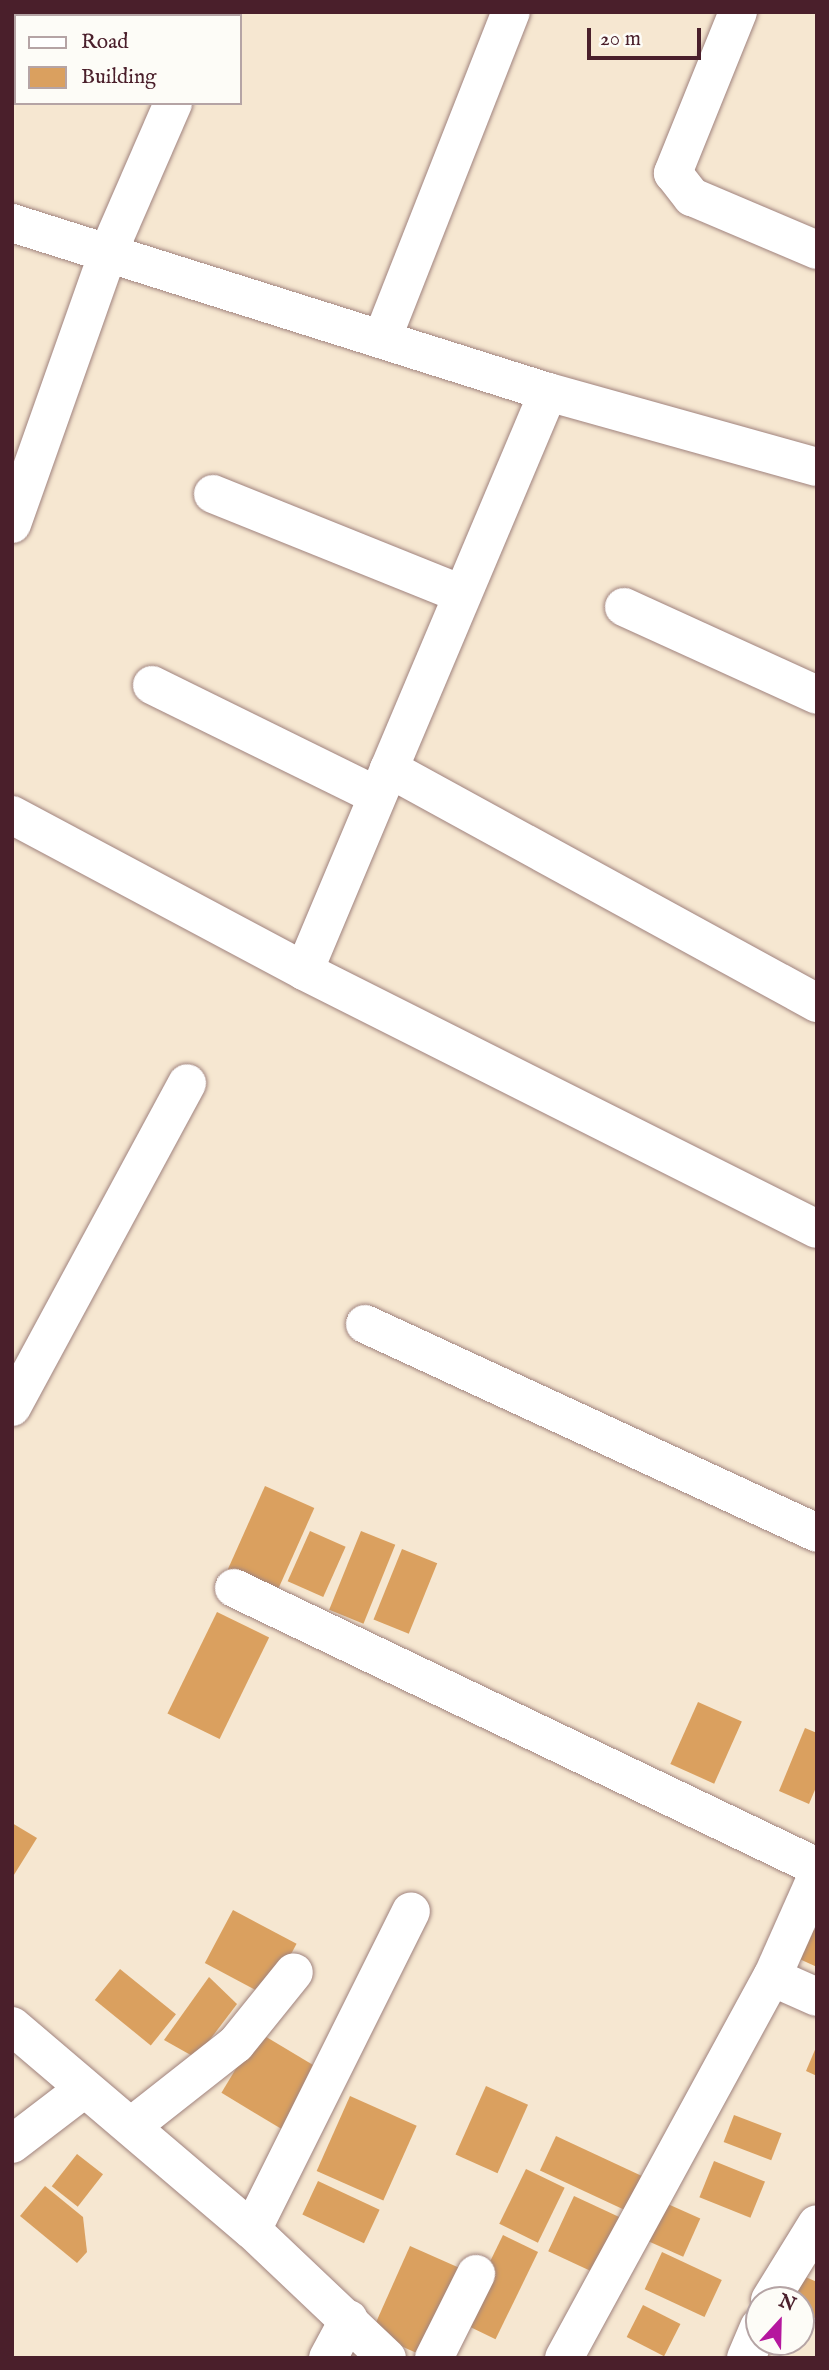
<!DOCTYPE html>
<style>
body{margin:0}
#map{position:relative;width:829px;height:2370px;overflow:hidden;background:#f6e7d1;font-family:"IM FELL English",serif}
div>[style]{position:absolute}
[style*='--x']{left:calc(var(--x)*1px);top:calc(var(--y)*1px);width:calc(var(--w)*1px);rotate:calc(var(--a)*1deg)}
.building>*{inset:0;background:#daa05f;transform-origin:0 0}
.roads{filter:drop-shadow(0 0 2px #a0837e) drop-shadow(0 0 2px #a0837e)}
.minor>*{height:38px;margin:-19px;padding:0 19px;transform-origin:19px;border-radius:19px;background:#fff}
span{translate:-50% -50%;white-space:nowrap;text-align:center;line-height:1.15;-webkit-text-stroke:6px #fdfcf7;paint-order:stroke}
.frame{position:absolute;inset:0;border:14px solid #4a1f2b;pointer-events:none}
.legend{position:absolute;left:14px;top:14px;width:228px;height:91px;box-sizing:border-box;background:#fdfcf7;border:2px solid #b5a4a5;margin:0;padding:9px 12px;list-style:none;font-size:21px;color:#4a1f2b}
.legend li{display:flex;align-items:center;gap:14px;height:35px}
.legend b{width:35px;border:2px solid #b5a4a5}
.north{position:absolute;left:745px;top:2286px;width:70px;height:70px;box-sizing:border-box;background:#fdfcf7;border:2px solid #b5a4a5;border-radius:50%;rotate:22deg;font-size:19px;font-weight:700;line-height:28px;text-align:center;color:#4a1f2b}
.north::after{content:'';display:block;margin:auto;width:24px;height:32px;background:#b5179e;clip-path:polygon(50% 0,100% 100%,50% 72%,0 100%)}
.scale{position:absolute;left:587px;top:28px;width:114px;height:32px;box-sizing:border-box;border:4px solid #4a1f2b;border-top:0;padding-left:9px;font-size:21px;line-height:24px;white-space:nowrap;color:#4a1f2b;-webkit-text-stroke:5px #fdfcf7;paint-order:stroke}
</style>
<div id="map">
<div class="building">
<i style="left:265px;top:1486px;width:54px;height:94px;rotate:24deg"></i>
<i style="left:310px;top:1531px;width:39px;height:55px;rotate:24deg"></i>
<i style="left:361px;top:1531px;width:37px;height:85px;rotate:22deg"></i>
<i style="left:402px;top:1549px;width:38px;height:76px;rotate:22deg"></i>
<i style="left:217px;top:1612px;width:58px;height:113px;rotate:26deg"></i>
<i style="left:698px;top:1702px;width:48px;height:68px;rotate:24deg"></i>
<i style="clip-path:polygon(805px 1728px,817px 1733px,817px 1785px,809px 1804px,779px 1791px)"></i>
<i style="clip-path:polygon(12px 1823px,37px 1838px,12px 1878px)"></i>
<i style="left:233px;top:1910px;width:72px;height:60px;rotate:28deg"></i>
<i style="clip-path:polygon(808px 1927px,817px 1931px,817px 1967px,795px 1957px)"></i>
<i style="left:120px;top:1969px;width:72px;height:40px;rotate:39deg"></i>
<i style="clip-path:polygon(209px 1977px,237px 2004px,196px 2058px,164px 2040px)"></i>
<i style="left:258px;top:2032px;width:74px;height:71px;rotate:31deg"></i>
<i style="clip-path:polygon(817px 2045px,817px 2076px,806px 2071px)"></i>
<i style="left:486px;top:2086px;width:46px;height:75px;rotate:24deg"></i>
<i style="left:350px;top:2096px;width:73px;height:82px;rotate:24deg"></i>
<i style="left:734px;top:2115px;width:51px;height:29px;rotate:21deg"></i>
<i style="left:556px;top:2136px;width:106px;height:38px;rotate:25deg"></i>
<i style="left:77px;top:2154px;width:33px;height:41px;rotate:38deg"></i>
<i style="left:714px;top:2161px;width:55px;height:39px;rotate:22deg"></i>
<i style="left:526px;top:2169px;width:43px;height:61px;rotate:26deg"></i>
<i style="left:318px;top:2181px;width:68px;height:37px;rotate:25deg"></i>
<i style="clip-path:polygon(45px 2186px,83px 2217px,87px 2252px,77px 2263px,20px 2216px)"></i>
<i style="left:574px;top:2196px;width:57px;height:61px;rotate:25deg"></i>
<i style="left:661px;top:2201px;width:43px;height:42px;rotate:24deg"></i>
<i style="left:503px;top:2235px;width:39px;height:97px;rotate:26deg"></i>
<i style="left:410px;top:2246px;width:55px;height:95px;rotate:24deg"></i>
<i style="left:662px;top:2252px;width:66px;height:41px;rotate:25deg"></i>
<i style="clip-path:polygon(792px 2271px,817px 2282px,817px 2319px,801px 2312px,801px 2300px,779px 2300px)"></i>
<i style="left:643px;top:2305px;width:42px;height:36px;rotate:27deg"></i>
</div>
<div class="roads">
<div class="minor">
<i style="--x:738;--y:12;--w:174;--a:112"></i>
<i style="--x:673;--y:173;--w:31;--a:52"></i>
<i style="--x:692;--y:197;--w:136;--a:23"></i>
<i style="--x:12;--y:14;--w:2;--a:-63"></i>
<i style="--x:211;--y:16;--w:4;--a:-63"></i>
<i style="--x:12;--y:223;--w:562;--a:17.5"></i>
<i style="--x:548;--y:392;--w:279;--a:15.6"></i>
<i style="--x:382;--y:339;--w:352;--a:-68.5"></i>
<i style="--x:213;--y:494;--w:268;--a:21.9"></i>
<i style="--x:12;--y:524;--w:285;--a:-70.5"></i>
<i style="--x:107;--y:255;--w:166;--a:-66.5"></i>
<i style="--x:624;--y:607;--w:212;--a:24.5"></i>
<i style="--x:152;--y:685;--w:250;--a:26.2"></i>
<i style="--x:389;--y:769;--w:409;--a:-67.1"></i>
<i style="--x:12;--y:815;--w:331;--a:28.1"></i>
<i style="--x:817;--y:1003;--w:488;--a:-151.3"></i>
<i style="--x:389;--y:769;--w:219;--a:112.8"></i>
<i style="--x:304;--y:971;--w:574;--a:26.7"></i>
<i style="--x:365;--y:1324;--w:498;--a:24.8"></i>
<i style="--x:12;--y:1407;--w:368;--a:-61.6"></i>
<i style="--x:234;--y:1588;--w:646;--a:25.57"></i>
<i style="--x:772;--y:1977;--w:49;--a:24"></i>
<i style="--x:12;--y:2026;--w:315;--a:40.4"></i>
<i style="--x:252;--y:2230;--w:186;--a:43.5"></i>
<i style="--x:133;--y:2125;--w:131;--a:-38.2"></i>
<i style="--x:236;--y:2044;--w:92;--a:-51.1"></i>
<i style="--x:12;--y:2144;--w:91;--a:-37.4"></i>
<i style="--x:252;--y:2230;--w:356;--a:-63.5"></i>
<i style="--x:770;--y:2300;--w:89;--a:-58.3"></i>
<i style="--x:328;--y:2358;--w:44;--a:-61.7"></i>
<i style="--x:434;--y:2358;--w:94;--a:-63.4"></i>
<i style="--x:564;--y:2358;--w:434;--a:-61.4"></i>
<i style="--x:772;--y:1977;--w:111;--a:-66"></i>
<i style="--x:746;--y:2358;--w:34;--a:-67"></i>
</div>
</div>
<div class="frame"></div>
<ul class="legend">
<li><b style="height:9px;background:#fff"></b>Road</li>
<li><b style="height:19px;background:#daa05f"></b>Building</li>
</ul>
<div class="north">N</div>
<div class="scale">20 m</div>
</div>
